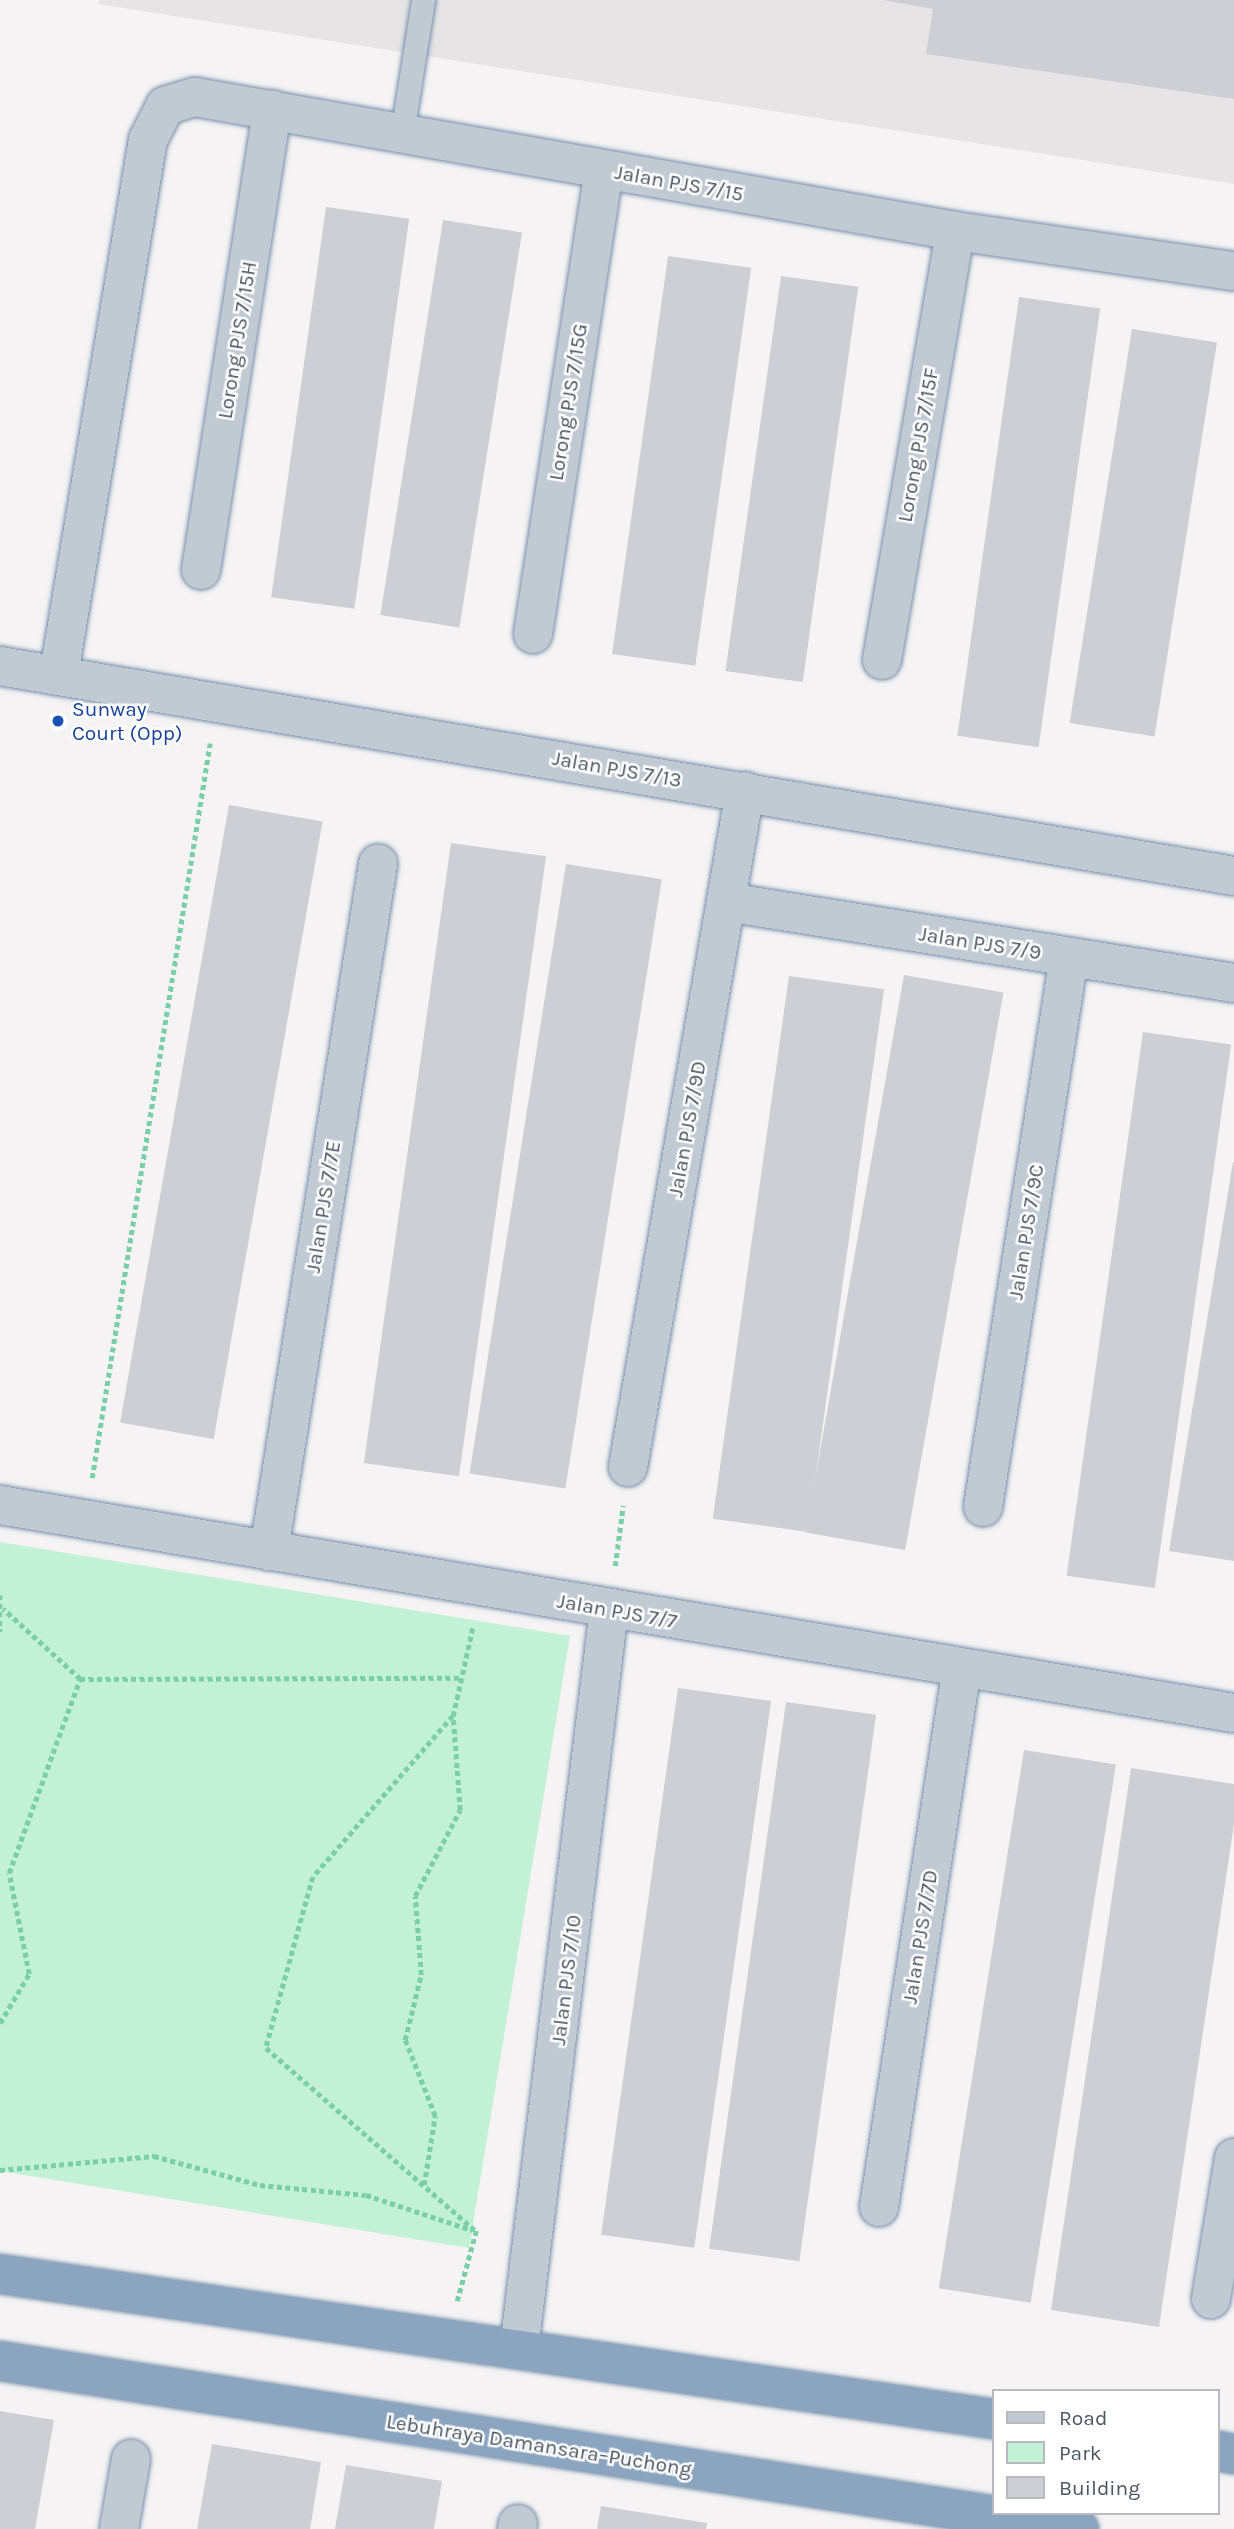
<!DOCTYPE html>
<meta charset="utf-8">
<style>
body{margin:0}
#map{position:relative;width:1234px;height:2529px;overflow:hidden;background:#f5f3f3;font-family:Karla,sans-serif}
div>[style]{position:absolute}
[style*='--x']{left:calc(var(--x)*1px);top:calc(var(--y)*1px);width:calc(var(--w)*1px);rotate:calc(var(--a)*1deg)}
.education>*{inset:0;background:#e6e4e5}
.green>*{inset:0;background:#c3f1d5}
.building>*{inset:0;background:#cdcfd5;transform-origin:0 0}
.path>*{height:4.5px;margin-top:-2.25px;transform-origin:0;background:repeating-linear-gradient(90deg,#7ad0a6 0 5px,transparent 0 8.5px)}
.roads{filter:drop-shadow(0 0 2px #7690ad) drop-shadow(0 0 2px #7690ad)}
.service>*{height:23px;margin:-11.5px;padding:0 11.5px;transform-origin:11.5px;border-radius:11.5px;background:#c1cad2}
.minor>*{height:38px;margin:-19px;padding:0 19px;transform-origin:19px;border-radius:19px;background:#c1cad2}
.tertiary>*{height:38px;margin:-19px;padding:0 19px;transform-origin:19px;border-radius:19px;background:#c1cad2}
.motorway>*{height:38px;margin:-19px;padding:0 19px;transform-origin:19px;border-radius:19px;background:#8ba5c1}
.dots>*{width:19px;height:19px;translate:-50% -50%;box-sizing:border-box;border:4px solid #fff;border-radius:50%}
span{translate:-50% -50%;white-space:nowrap;text-align:center;line-height:1.15;-webkit-text-stroke:5px #fff;paint-order:stroke}
.street-label{font-size:21px;color:#4a5661}
.transit-label{font-size:21px;color:#164399}
.left{translate:0 -50%;text-align:left}
.legend{position:absolute;left:992px;top:2389px;width:228px;height:126px;box-sizing:border-box;background:#fff;border:2px solid #b7bbc0;margin:0;padding:9px 12px;list-style:none;font-size:21px;color:#4a5661}
.legend li{display:flex;align-items:center;gap:14px;height:35px}
.legend b{width:35px;border:2px solid #b7bbc0}
</style>
<div id="map">
<div class="education">
<i style="clip-path:polygon(99px 0,1234px 0,1234px 184px,98px 4px)"></i>
</div>
<div class="green">
<i style="clip-path:polygon(0 1542px,570px 1636px,469px 2248px,0 2171px)"></i>
</div>
<div class="building">
<i style="clip-path:polygon(883px 0,1234px 0,1234px 99px,926px 54px,933px 9px)"></i>
<i style="left:326px;top:207px;width:84px;height:394px;rotate:8deg"></i>
<i style="left:443px;top:220px;width:80px;height:400px;rotate:9deg"></i>
<i style="left:668px;top:256px;width:84px;height:402px;rotate:8deg"></i>
<i style="left:781px;top:276px;width:78px;height:399px;rotate:8deg"></i>
<i style="left:1019px;top:297px;width:82px;height:443px;rotate:8deg"></i>
<i style="left:1132px;top:329px;width:86px;height:399px;rotate:9deg"></i>
<i style="left:229px;top:805px;width:95px;height:627px;rotate:10deg"></i>
<i style="left:451px;top:843px;width:96px;height:626px;rotate:8deg"></i>
<i style="left:566px;top:864px;width:97px;height:617px;rotate:9deg"></i>
<i style="left:904px;top:975px;width:101px;height:566px;rotate:10deg"></i>
<i style="left:789px;top:976px;width:96px;height:548px;rotate:8deg"></i>
<i style="left:1143px;top:1032px;width:89px;height:549px;rotate:8deg"></i>
<i style="clip-path:polygon(1233px 1162px,1234px 1162px,1234px 1561px,1169px 1551px)"></i>
<i style="left:678px;top:1688px;width:94px;height:552px;rotate:8deg"></i>
<i style="left:786px;top:1702px;width:91px;height:552px;rotate:8deg"></i>
<i style="left:1024px;top:1750px;width:93px;height:545px;rotate:9deg"></i>
<i style="clip-path:polygon(1131px 1768px,1234px 1784px,1234px 1824px,1159px 2327px,1051px 2310px)"></i>
<i style="clip-path:polygon(0 2411px,54px 2420px,35px 2529px,0 2529px)"></i>
<i style="clip-path:polygon(212px 2444px,321px 2462px,310px 2529px,197px 2529px)"></i>
<i style="clip-path:polygon(346px 2465px,442px 2481px,434px 2529px,335px 2529px)"></i>
<i style="clip-path:polygon(601px 2506px,707px 2523px,706px 2529px,597px 2529px)"></i>
</div>
<div class="path">
<i style="--x:92;--y:1478;--w:744;--a:-80.88"></i>
<i style="--x:615;--y:1566;--w:61;--a:-82.4"></i>
<i style="--x:0;--y:1595;--w:37;--a:90"></i>
<i style="--x:80;--y:1679;--w:381;--a:-0.2"></i>
<i style="--x:453;--y:1716;--w:213;--a:131"></i>
<i style="--x:313;--y:1877;--w:177;--a:105.4"></i>
<i style="--x:266;--y:2048;--w:279;--a:41.1"></i>
<i style="--x:0;--y:2023;--w:57;--a:-59.4"></i>
<i style="--x:29;--y:1974;--w:103;--a:-101.2"></i>
<i style="--x:9;--y:1873;--w:207;--a:-69.9"></i>
<i style="--x:80;--y:1679;--w:104;--a:-137.7"></i>
<i style="--x:0;--y:2170;--w:155;--a:-5.2"></i>
<i style="--x:154;--y:2156;--w:110;--a:15.3"></i>
<i style="--x:260;--y:2185;--w:106;--a:5.4"></i>
<i style="--x:366;--y:2195;--w:112;--a:18.3"></i>
<i style="--x:424;--y:2185;--w:70;--a:-80.9"></i>
<i style="--x:435;--y:2116;--w:82;--a:-111.5"></i>
<i style="--x:405;--y:2040;--w:67;--a:-76.2"></i>
<i style="--x:421;--y:1975;--w:79;--a:-94.3"></i>
<i style="--x:415;--y:1896;--w:97;--a:-62.4"></i>
<i style="--x:460;--y:1810;--w:94;--a:-94.3"></i>
<i style="--x:453;--y:1716;--w:92;--a:-77.5"></i>
<i style="--x:457;--y:2301;--w:73;--a:-74.8"></i>
</div>
<div class="roads">
<div class="service">
<i style="--x:402;--y:133;--w:135;--a:-81"></i>
</div>
<div class="minor">
<i style="--x:201;--y:570;--w:466;--a:-81.2"></i>
<i style="--x:533;--y:634;--w:469;--a:-81.3"></i>
<i style="--x:882;--y:660;--w:435;--a:-80.3"></i>
<i style="--x:59;--y:674;--w:541;--a:-80.54"></i>
<i style="--x:148;--y:140;--w:38;--a:-63"></i>
<i style="--x:165;--y:106;--w:31;--a:-17"></i>
<i style="--x:195;--y:97;--w:772;--a:10"></i>
<i style="--x:955;--y:231;--w:282;--a:8.2"></i>
<i style="--x:726;--y:902;--w:514;--a:9.06"></i>
<i style="--x:628;--y:1467;--w:686;--a:-80.18"></i>
<i style="--x:0;--y:1505;--w:1251;--a:9.57"></i>
<i style="--x:983;--y:1507;--w:557;--a:-81.11"></i>
<i style="--x:269;--y:1551;--w:696;--a:-80.98"></i>
<i style="--x:879;--y:2207;--w:545;--a:-81.25"></i>
<i style="--x:1211;--y:2299;--w:143;--a:-80.7"></i>
<i style="--x:519;--y:2349;--w:744;--a:-83.06"></i>
<i style="--x:119;--y:2529;--w:71;--a:-80.3"></i>
<i style="--x:517;--y:2529;--w:5;--a:-79"></i>
</div>
<div class="tertiary">
<i style="--x:0;--y:666;--w:1252;--a:9.66"></i>
</div>
<div class="motorway">
<i style="--x:0;--y:2274;--w:1005;--a:8.3"></i>
<i style="--x:0;--y:2361;--w:1092;--a:8.85"></i>
<i style="--x:1218;--y:2451;--w:16;--a:11"></i>
</div>
</div>
<div class="dots">
<i style="left:58px;top:721px;background:#1a4fb4"></i>
</div>
<div class="street-label">
<span style="left:679px;top:183px;rotate:10deg">Jalan PJS 7/15</span>
<span style="left:237px;top:340px;rotate:-81deg">Lorong PJS 7/15H</span>
<span style="left:568px;top:402px;rotate:-81deg">Lorong PJS 7/15G</span>
<span style="left:918px;top:445px;rotate:-80deg">Lorong PJS 7/15F</span>
<span style="left:617px;top:769px;rotate:10deg">Jalan PJS 7/13</span>
<span style="left:980px;top:943px;rotate:9deg">Jalan PJS 7/9</span>
<span style="left:687px;top:1129px;rotate:-80deg">Jalan PJS 7/9D</span>
<span style="left:323px;top:1207px;rotate:-81deg">Jalan PJS 7/7E</span>
<span style="left:1026px;top:1232px;rotate:-81deg">Jalan PJS 7/9C</span>
<span style="left:617px;top:1611px;rotate:10deg">Jalan PJS 7/7</span>
<span style="left:920px;top:1937px;rotate:-81deg">Jalan PJS 7/7D</span>
<span style="left:566px;top:1980px;rotate:-83deg">Jalan PJS 7/10</span>
<span style="left:539px;top:2445px;rotate:9deg">Lebuhraya Damansara–Puchong</span>
</div>
<div class="transit-label">
<span class="left" style="left:72px;top:721px">Sunway<br>Court (Opp)</span>
</div>
<ul class="legend">
<li><b style="height:9px;background:#c1cad2"></b>Road</li>
<li><b style="height:19px;background:#c3f1d5"></b>Park</li>
<li><b style="height:19px;background:#cdcfd5"></b>Building</li>
</ul>
</div>
